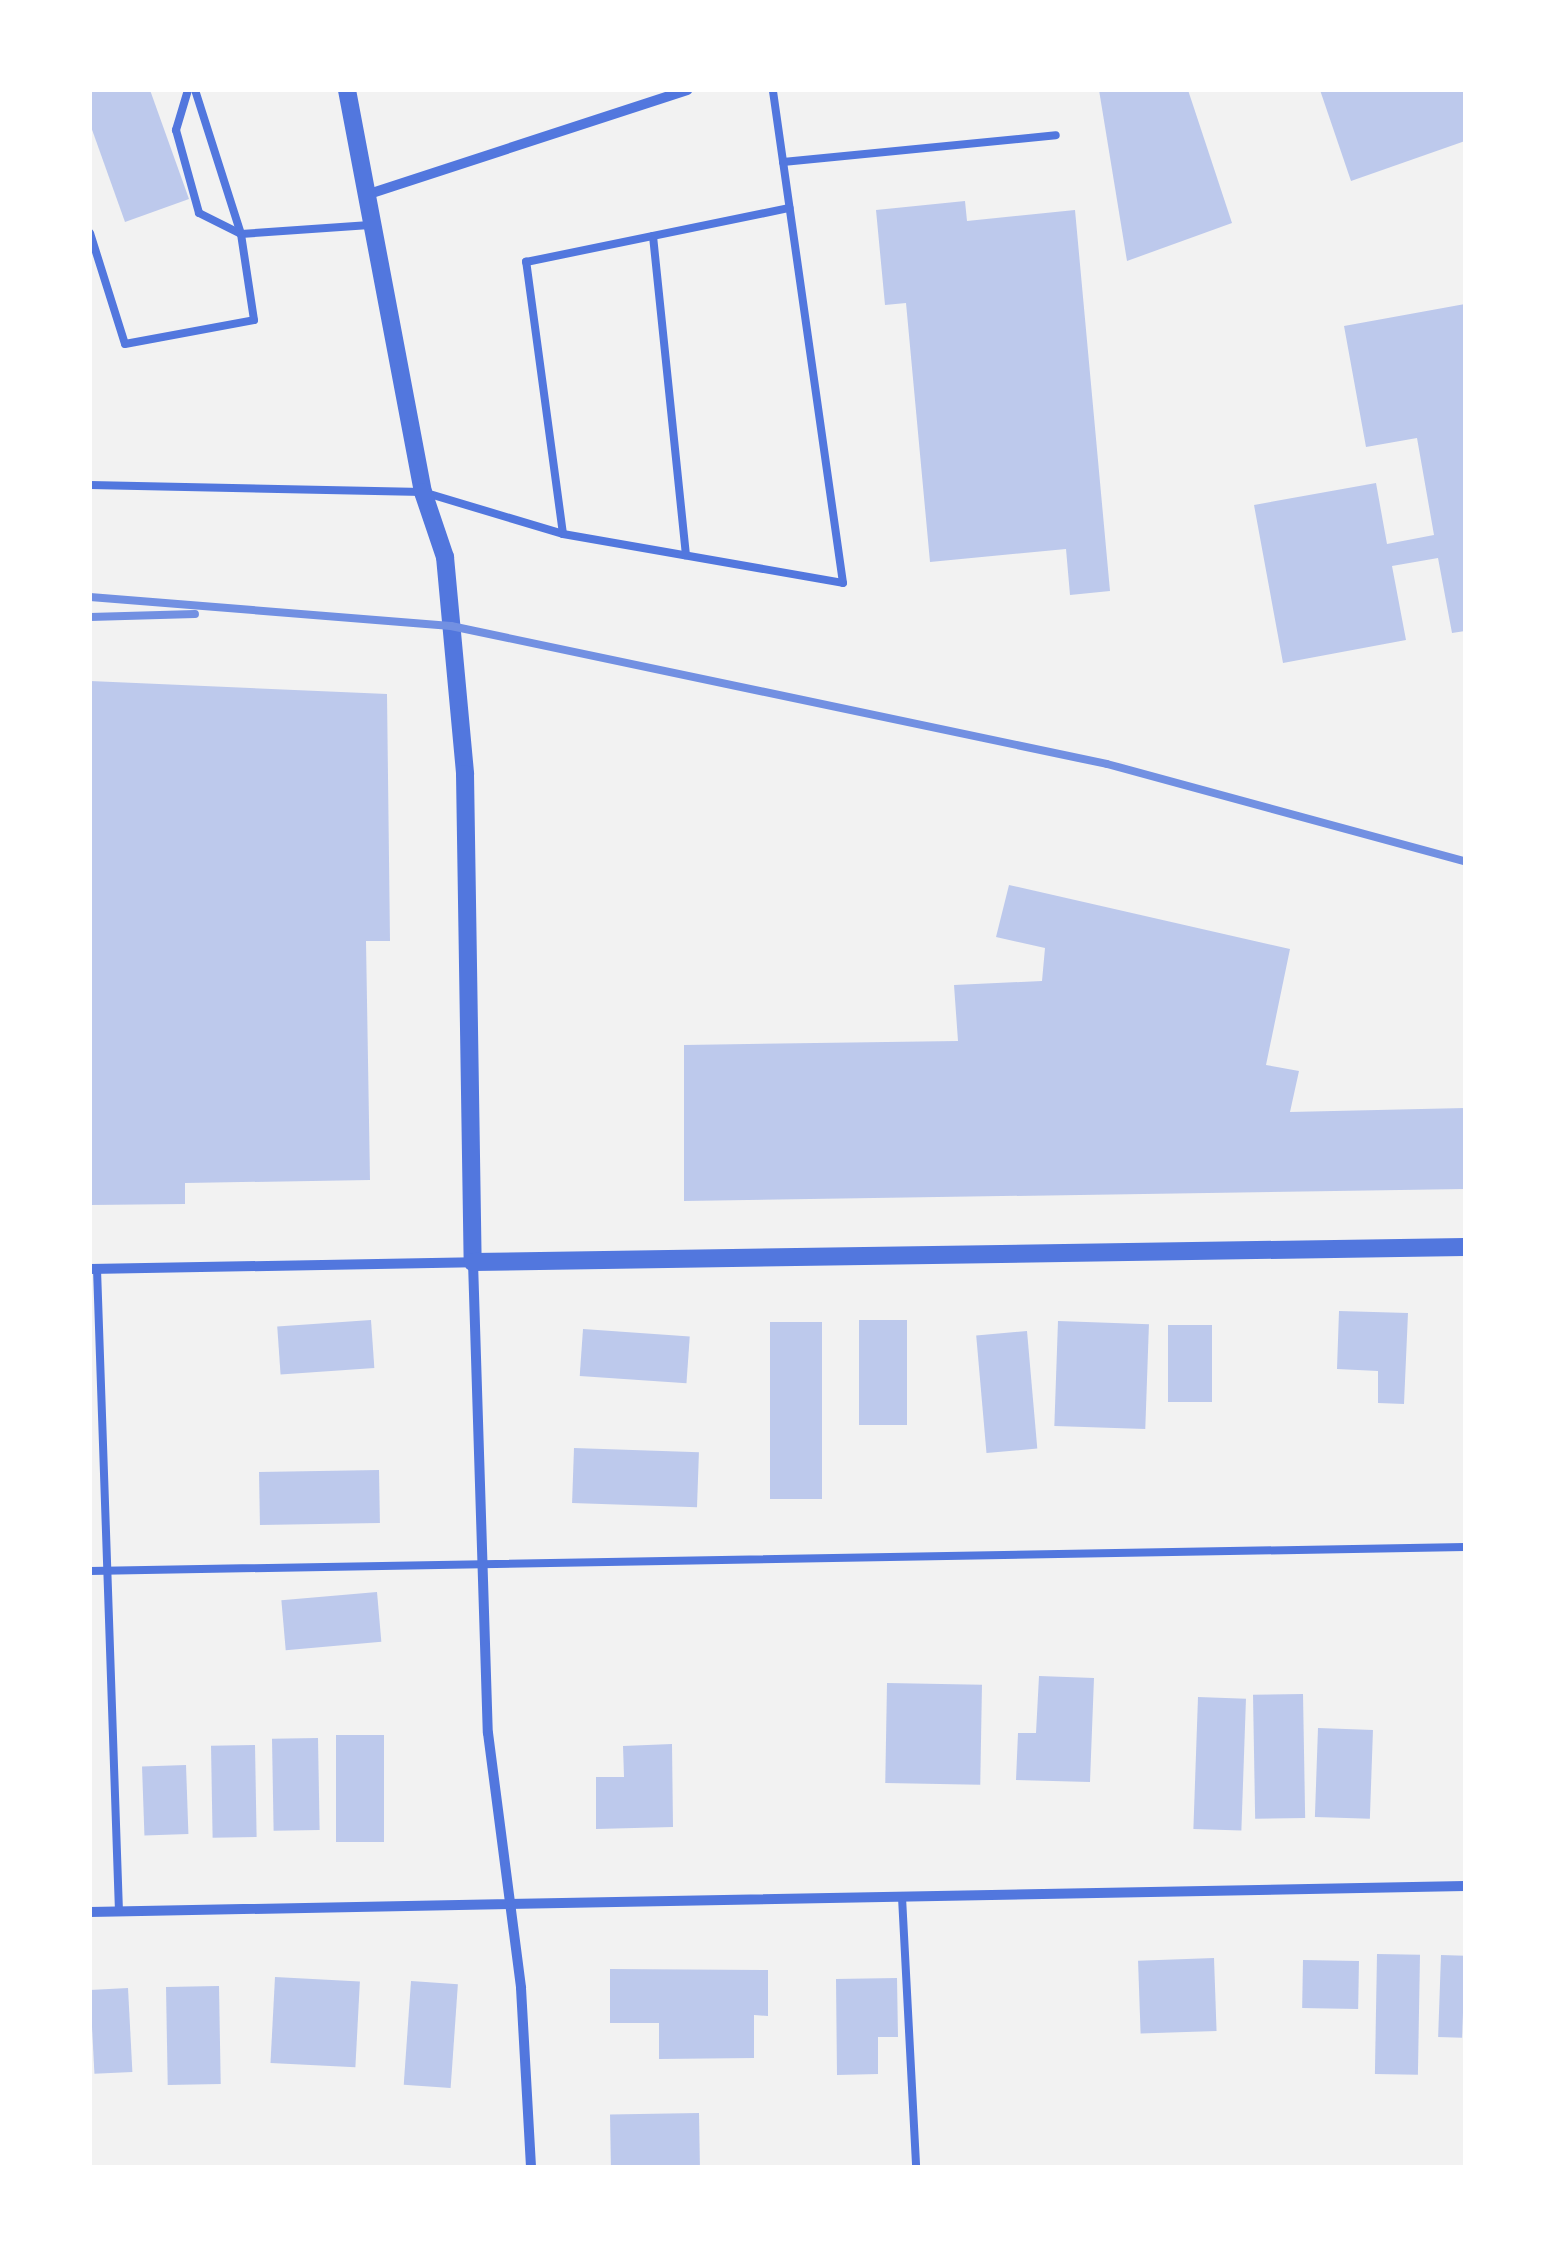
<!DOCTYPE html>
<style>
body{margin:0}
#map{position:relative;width:1555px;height:2257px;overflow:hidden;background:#f2f2f2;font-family:"Titillium Web",sans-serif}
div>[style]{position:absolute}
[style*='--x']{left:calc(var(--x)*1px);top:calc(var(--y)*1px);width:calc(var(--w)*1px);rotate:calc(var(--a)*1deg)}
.building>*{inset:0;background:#bdc9ec;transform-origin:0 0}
.service>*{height:8px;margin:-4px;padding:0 4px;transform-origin:4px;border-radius:4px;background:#5277de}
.minor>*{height:10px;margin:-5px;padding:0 5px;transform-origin:5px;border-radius:5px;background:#5277de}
.tertiary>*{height:18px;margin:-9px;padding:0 9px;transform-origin:9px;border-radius:9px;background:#5277de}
.rail>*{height:8px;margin:-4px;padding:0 4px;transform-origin:4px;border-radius:4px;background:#7290e2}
span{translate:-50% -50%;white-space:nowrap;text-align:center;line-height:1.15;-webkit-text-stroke:8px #fff;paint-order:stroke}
.frame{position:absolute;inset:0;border:92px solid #fff;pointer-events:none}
</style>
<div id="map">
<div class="building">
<i style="clip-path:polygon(90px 90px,150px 90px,189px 199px,125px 222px,90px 124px)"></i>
<i style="clip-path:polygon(1099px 90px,1188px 90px,1232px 223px,1127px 261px)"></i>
<i style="clip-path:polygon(1320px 90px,1465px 90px,1465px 141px,1351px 181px)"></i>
<i style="clip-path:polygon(965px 201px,967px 221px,1075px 210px,1110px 591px,1070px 595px,1066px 549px,930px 562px,906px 303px,885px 305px,876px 210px)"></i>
<i style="clip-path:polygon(1465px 304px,1465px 631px,1452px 633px,1438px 558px,1392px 566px,1406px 640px,1283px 663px,1254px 505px,1376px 483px,1387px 544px,1434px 535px,1417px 438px,1366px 447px,1344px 326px)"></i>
<i style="clip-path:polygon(90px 681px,387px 694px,390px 941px,366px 941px,370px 1180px,185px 1183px,185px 1204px,90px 1205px)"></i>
<i style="clip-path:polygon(1009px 885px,1290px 949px,1266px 1065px,1299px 1071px,1290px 1112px,1465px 1108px,1465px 1189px,684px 1201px,684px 1045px,958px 1041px,954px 985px,1042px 981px,1045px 948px,996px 937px)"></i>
<i style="clip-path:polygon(1339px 1311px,1408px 1313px,1404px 1404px,1378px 1403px,1378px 1371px,1337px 1369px)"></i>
<i style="left:371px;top:1320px;width:48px;height:94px;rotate:86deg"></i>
<i style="left:859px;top:1320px;width:48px;height:105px"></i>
<i style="left:1058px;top:1321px;width:91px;height:105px;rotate:2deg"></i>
<i style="left:770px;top:1322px;width:52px;height:177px"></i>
<i style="left:1168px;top:1325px;width:44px;height:77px"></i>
<i style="left:583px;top:1329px;width:107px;height:47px;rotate:4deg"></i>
<i style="left:1027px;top:1331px;width:118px;height:51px;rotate:85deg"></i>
<i style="left:574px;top:1448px;width:125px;height:55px;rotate:2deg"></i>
<i style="left:379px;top:1470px;width:53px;height:120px;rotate:89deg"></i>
<i style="left:377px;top:1592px;width:50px;height:96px;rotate:85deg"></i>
<i style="clip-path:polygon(1039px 1676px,1094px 1678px,1090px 1782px,1016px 1780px,1018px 1733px,1036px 1733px)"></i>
<i style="left:887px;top:1683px;width:95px;height:100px;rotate:1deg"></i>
<i style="left:1303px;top:1694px;width:124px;height:50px;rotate:89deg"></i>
<i style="left:1198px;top:1697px;width:48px;height:132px;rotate:2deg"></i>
<i style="left:1318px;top:1728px;width:55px;height:89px;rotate:2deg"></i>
<i style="left:336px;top:1735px;width:48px;height:107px"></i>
<i style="left:318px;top:1738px;width:92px;height:46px;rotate:89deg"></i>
<i style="clip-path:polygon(672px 1744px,673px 1827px,596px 1829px,596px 1777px,624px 1777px,623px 1746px)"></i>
<i style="left:255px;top:1745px;width:92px;height:44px;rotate:89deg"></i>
<i style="left:186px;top:1765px;width:69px;height:44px;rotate:88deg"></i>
<i style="left:1377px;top:1954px;width:43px;height:120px;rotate:1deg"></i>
<i style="left:1441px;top:1955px;width:24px;height:82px;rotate:2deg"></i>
<i style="left:1214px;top:1958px;width:73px;height:76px;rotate:88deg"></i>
<i style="left:1303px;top:1960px;width:56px;height:48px;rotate:1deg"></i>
<i style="clip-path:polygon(610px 1969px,768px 1970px,768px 2016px,754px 2015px,754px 2058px,659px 2059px,659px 2023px,610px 2023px)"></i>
<i style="left:275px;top:1977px;width:85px;height:86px;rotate:3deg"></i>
<i style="clip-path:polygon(897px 1978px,898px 2037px,878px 2037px,878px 2074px,837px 2075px,836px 1979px)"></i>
<i style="left:411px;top:1981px;width:47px;height:104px;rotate:4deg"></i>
<i style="left:219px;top:1986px;width:98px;height:53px;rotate:89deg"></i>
<i style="left:128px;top:1988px;width:84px;height:38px;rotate:87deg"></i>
<i style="left:699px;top:2113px;width:54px;height:89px;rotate:89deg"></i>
</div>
<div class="service">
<i style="--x:188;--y:90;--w:42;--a:106.7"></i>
<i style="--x:176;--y:130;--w:86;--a:74.5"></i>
<i style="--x:199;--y:213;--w:47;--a:26.6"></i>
<i style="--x:241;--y:234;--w:129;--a:-4"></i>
<i style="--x:783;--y:162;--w:274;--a:-5.6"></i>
<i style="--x:90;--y:233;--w:116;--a:72.5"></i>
<i style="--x:125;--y:344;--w:131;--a:-10.5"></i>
<i style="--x:254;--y:320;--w:87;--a:-98.6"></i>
<i style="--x:241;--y:234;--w:151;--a:-107.7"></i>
<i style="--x:653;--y:236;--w:321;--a:84.1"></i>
<i style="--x:90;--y:485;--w:333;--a:1.2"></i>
<i style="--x:423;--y:492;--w:146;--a:16.7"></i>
<i style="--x:563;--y:534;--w:284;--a:9.9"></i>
<i style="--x:843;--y:583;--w:498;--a:-98.1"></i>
<i style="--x:563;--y:534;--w:275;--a:-97.7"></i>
<i style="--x:526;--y:262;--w:269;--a:-11.6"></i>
<i style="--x:97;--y:1269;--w:643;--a:88.04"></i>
<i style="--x:90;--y:1571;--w:1375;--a:-1"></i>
<i style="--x:902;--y:1897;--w:270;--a:87"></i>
</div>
<div class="minor">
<i style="--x:369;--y:194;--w:335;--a:-18.1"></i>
<i style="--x:90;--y:1269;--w:383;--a:-1"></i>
<i style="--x:473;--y:1262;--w:471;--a:88.2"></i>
<i style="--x:488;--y:1733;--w:257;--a:82.6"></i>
<i style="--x:521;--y:1988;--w:179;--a:86.8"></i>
<i style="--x:90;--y:1912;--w:1375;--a:-1.08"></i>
</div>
<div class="tertiary">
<i style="--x:347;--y:90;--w:409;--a:79.3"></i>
<i style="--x:423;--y:492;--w:69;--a:71.3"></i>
<i style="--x:445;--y:557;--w:218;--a:84.7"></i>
<i style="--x:465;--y:774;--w:488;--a:89.1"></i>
<i style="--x:473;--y:1262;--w:992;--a:-0.87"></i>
</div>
<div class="rail">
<i style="--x:90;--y:597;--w:362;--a:4.6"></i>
<i style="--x:451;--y:626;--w:670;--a:11.88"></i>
<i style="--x:1107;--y:764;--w:371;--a:15.2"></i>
<i style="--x:90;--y:617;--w:105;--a:-1.6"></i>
</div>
<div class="frame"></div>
</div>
